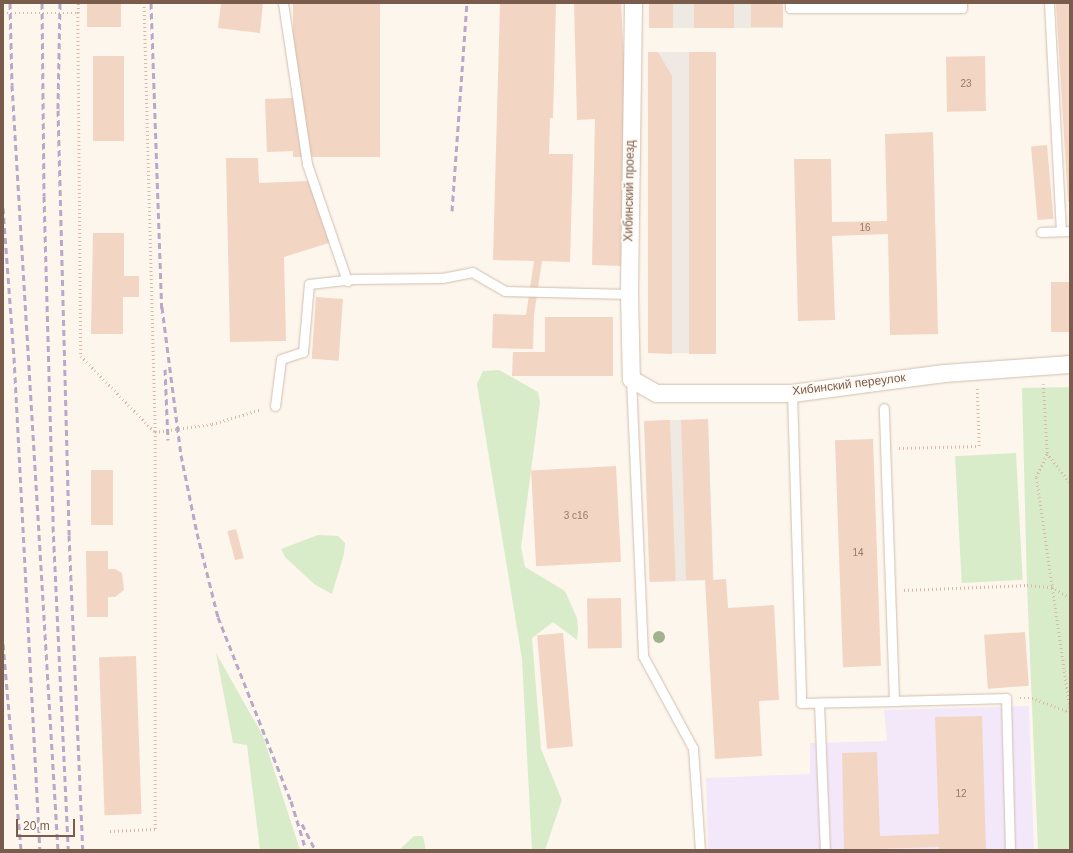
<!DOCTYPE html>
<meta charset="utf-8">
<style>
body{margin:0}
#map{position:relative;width:1073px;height:853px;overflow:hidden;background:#fdf6ec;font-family:Arial,sans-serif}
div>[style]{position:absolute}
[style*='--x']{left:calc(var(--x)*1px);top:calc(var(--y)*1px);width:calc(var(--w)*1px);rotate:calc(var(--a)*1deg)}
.industrial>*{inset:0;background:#efe9e4;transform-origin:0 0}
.education>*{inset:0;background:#f3e8fa}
.green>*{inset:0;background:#d8ecc9;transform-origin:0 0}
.building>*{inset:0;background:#f3d5c3;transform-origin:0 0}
.path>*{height:2.5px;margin-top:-1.25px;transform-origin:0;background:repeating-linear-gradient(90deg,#d9b8a5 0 1px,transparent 0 4px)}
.roads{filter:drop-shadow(0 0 1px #d1beb0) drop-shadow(0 0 1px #d1beb0)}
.lane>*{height:9px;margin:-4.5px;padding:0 4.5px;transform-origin:4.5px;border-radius:4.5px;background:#fff}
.street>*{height:17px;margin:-8.5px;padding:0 8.5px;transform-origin:8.5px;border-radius:8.5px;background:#fff}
.rail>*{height:3px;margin-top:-1.5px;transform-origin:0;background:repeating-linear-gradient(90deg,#b9a8c9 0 6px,transparent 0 10px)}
.trees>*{width:12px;height:12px;margin:-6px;border-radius:50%;background:#a0b28e}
span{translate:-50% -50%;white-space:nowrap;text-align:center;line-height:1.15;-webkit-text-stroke:4px #fffaf3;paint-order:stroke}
.number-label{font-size:10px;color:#987a6a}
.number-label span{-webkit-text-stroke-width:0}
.street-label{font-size:12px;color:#7a5c4d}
.frame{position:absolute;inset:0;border:4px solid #7a5c4d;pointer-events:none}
.scale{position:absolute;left:16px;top:819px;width:59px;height:18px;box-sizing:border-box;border:2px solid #7a5c4d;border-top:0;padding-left:5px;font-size:12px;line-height:14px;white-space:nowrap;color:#7a5c4d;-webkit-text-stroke:3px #fffaf3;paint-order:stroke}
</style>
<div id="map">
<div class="industrial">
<i style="left:649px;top:3px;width:134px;height:25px"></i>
<i style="left:648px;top:52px;width:68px;height:301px"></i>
<i style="left:708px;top:419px;width:161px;height:64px;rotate:88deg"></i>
</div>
<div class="education">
<i style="clip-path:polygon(1029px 706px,1034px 850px,708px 850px,706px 778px,810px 774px,810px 743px,887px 741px,884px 710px)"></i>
</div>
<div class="green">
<i style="clip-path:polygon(499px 370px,538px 392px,540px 402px,521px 547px,525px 567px,565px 591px,577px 618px,578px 629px,577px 640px,553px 622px,532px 638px,541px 749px,562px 800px,545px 850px,532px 850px,522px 659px,477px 384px,483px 371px)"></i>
<i style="clip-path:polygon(1070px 387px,1070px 850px,1038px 850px,1027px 585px,1022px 388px)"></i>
<i style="left:1016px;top:453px;width:127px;height:61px;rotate:87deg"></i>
<i style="clip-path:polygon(318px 535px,338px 536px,345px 543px,344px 554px,332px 594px,314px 584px,285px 557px,281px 549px)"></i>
<i style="clip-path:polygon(216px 653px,263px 736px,300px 850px,260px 850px,247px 745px,233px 743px)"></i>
<i style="clip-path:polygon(414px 836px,423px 836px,426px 850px,399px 850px)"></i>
</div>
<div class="building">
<i style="left:87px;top:3px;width:34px;height:24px"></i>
<i style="clip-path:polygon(221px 3px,263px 3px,260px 33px,218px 28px)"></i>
<i style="left:293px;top:3px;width:87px;height:154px"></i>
<i style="clip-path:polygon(500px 3px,556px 3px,553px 118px,550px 118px,549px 154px,573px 154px,570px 262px,542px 261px,534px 315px,533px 349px,492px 348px,493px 314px,526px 315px,534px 261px,493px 260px)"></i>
<i style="clip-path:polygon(574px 3px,621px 3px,627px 119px,623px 266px,592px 265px,595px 119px,577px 120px)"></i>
<i style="left:649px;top:3px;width:24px;height:25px"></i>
<i style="left:694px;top:3px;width:40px;height:25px"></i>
<i style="left:751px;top:3px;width:32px;height:24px"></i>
<i style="clip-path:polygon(1056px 3px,1070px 3px,1070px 202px,1068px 202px)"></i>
<i style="clip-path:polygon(648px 52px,658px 52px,672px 76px,672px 354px,648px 353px)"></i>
<i style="left:689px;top:52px;width:27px;height:302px"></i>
<i style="left:93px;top:56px;width:31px;height:85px"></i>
<i style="left:985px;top:56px;width:55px;height:39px;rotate:89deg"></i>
<i style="left:293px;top:98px;width:53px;height:28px;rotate:88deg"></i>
<i style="clip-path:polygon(933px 132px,938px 334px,890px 335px,888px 234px,832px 236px,835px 320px,798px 321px,794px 159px,831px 159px,832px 222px,887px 221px,885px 134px)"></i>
<i style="left:1047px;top:145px;width:74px;height:16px;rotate:85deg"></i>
<i style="clip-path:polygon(226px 158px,258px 158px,259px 183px,309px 181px,332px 242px,284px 257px,286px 341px,230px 342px)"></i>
<i style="clip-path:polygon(93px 233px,124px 233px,124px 276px,139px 276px,139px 297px,123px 297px,123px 334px,91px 334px)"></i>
<i style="left:1051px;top:282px;width:19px;height:50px"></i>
<i style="left:316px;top:297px;width:27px;height:62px;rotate:4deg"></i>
<i style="clip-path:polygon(545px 317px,613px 317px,613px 376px,512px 376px,513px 352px,545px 352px)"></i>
<i style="clip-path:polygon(708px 419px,713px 580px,726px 579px,728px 608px,774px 605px,779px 700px,759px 701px,762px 756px,715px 759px,705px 580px,686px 580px,681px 420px)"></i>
<i style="left:670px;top:420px;width:161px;height:26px;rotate:88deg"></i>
<i style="left:873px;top:439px;width:227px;height:38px;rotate:88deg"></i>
<i style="left:616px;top:466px;width:96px;height:85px;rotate:87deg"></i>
<i style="left:91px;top:470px;width:22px;height:55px"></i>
<i style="left:236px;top:529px;width:30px;height:9px;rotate:75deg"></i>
<i style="clip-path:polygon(86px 551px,108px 551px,108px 569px,115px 569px,122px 573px,124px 590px,115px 597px,108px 597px,108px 617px,87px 617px)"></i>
<i style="left:621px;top:598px;width:50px;height:34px;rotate:89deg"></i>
<i style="left:1025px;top:632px;width:54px;height:41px;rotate:86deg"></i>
<i style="left:563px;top:633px;width:114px;height:26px;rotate:85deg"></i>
<i style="left:136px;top:656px;width:158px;height:37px;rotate:88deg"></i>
<i style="clip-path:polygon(982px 716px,986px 850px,939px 850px,939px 847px,844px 850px,842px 753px,877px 752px,880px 836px,939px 834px,935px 717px)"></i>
</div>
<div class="path">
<i style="--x:3;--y:13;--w:75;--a:0"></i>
<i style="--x:78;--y:13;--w:343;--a:89.5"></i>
<i style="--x:81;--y:356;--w:106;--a:45.8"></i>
<i style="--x:78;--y:13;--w:10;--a:-90"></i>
<i style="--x:155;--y:432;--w:58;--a:-8"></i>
<i style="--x:212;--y:424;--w:52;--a:-16.7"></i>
<i style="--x:899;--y:448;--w:80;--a:-1.4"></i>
<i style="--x:979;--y:446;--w:58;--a:-92"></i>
<i style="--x:1047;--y:453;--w:37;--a:52"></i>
<i style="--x:904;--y:590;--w:123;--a:-2.3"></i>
<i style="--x:1027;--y:585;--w:25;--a:5"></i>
<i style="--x:1052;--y:587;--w:21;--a:31"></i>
<i style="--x:1020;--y:698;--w:12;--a:0"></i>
<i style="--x:1032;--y:698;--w:40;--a:20.2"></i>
<i style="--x:1070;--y:712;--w:237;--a:-98.2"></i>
<i style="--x:1036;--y:477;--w:26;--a:-65"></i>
<i style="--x:1047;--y:453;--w:69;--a:-93.3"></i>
<i style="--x:110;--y:831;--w:45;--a:-2.5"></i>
<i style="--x:155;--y:829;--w:397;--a:-90"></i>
<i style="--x:155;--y:432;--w:429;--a:-91.5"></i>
</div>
<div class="roads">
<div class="lane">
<i style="--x:283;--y:3;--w:163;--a:81.5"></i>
<i style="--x:307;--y:164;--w:124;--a:71.1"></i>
<i style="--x:790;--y:3;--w:5;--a:90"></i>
<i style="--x:790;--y:8;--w:172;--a:0"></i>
<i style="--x:962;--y:8;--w:5;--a:-90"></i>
<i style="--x:1049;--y:3;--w:228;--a:87"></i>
<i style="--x:1041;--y:232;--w:29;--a:-2"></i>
<i style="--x:631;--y:379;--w:277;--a:87.5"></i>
<i style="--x:643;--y:656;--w:105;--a:61.5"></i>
<i style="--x:693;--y:748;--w:102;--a:86.1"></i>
<i style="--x:792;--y:393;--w:310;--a:88.3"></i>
<i style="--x:801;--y:703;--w:93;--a:-1.2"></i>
<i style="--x:894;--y:701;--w:293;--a:-92"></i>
<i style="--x:275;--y:406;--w:47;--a:-82.7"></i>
<i style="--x:281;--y:359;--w:23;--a:-18"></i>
<i style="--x:303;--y:352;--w:68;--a:-85"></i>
<i style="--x:309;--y:284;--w:45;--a:-6.3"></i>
<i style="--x:354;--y:279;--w:88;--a:-0.7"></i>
<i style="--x:442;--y:278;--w:31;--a:-11"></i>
<i style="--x:472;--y:272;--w:38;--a:30"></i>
<i style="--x:505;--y:291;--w:124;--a:1.4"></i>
<i style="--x:894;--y:701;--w:112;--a:-1.5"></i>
<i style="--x:1006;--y:698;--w:152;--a:88.5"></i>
<i style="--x:819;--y:703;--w:147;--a:87.7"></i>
</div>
<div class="street">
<i style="--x:633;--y:3;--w:291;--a:90.8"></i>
<i style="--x:629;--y:294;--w:85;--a:88.7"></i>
<i style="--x:631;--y:379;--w:29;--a:29"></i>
<i style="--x:656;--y:393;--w:136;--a:0"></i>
<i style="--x:792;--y:393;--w:153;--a:-7.5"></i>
<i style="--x:944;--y:373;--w:126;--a:-4.1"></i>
</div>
</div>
<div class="rail">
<i style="--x:10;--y:3;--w:82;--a:88.6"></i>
<i style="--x:12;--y:85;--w:766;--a:86.56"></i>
<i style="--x:42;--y:3;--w:193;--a:89.4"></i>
<i style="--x:44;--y:196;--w:330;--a:88.4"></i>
<i style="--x:53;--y:526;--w:324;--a:87.3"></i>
<i style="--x:60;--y:3;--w:107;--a:91.1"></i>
<i style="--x:58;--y:110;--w:425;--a:88.5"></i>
<i style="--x:69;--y:535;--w:315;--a:87.5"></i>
<i style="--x:151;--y:3;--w:310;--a:88"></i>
<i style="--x:3;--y:208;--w:149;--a:85.8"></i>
<i style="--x:14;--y:357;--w:494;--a:87"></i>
<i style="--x:452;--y:211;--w:209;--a:-85.9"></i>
<i style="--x:162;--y:307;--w:149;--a:82.7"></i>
<i style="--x:181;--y:455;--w:80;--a:78.4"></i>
<i style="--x:197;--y:533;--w:87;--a:76"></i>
<i style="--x:218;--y:617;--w:198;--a:68.4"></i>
<i style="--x:291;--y:801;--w:51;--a:73"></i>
<i style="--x:165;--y:369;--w:71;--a:87.6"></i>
<i style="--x:3;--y:644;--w:207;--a:85"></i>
<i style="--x:302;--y:824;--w:29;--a:63"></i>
</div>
<div class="trees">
<i style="left:659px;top:637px"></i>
</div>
<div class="number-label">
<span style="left:966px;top:84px">23</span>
<span style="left:865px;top:228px">16</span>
<span style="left:576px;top:516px">3 с16</span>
<span style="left:858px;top:553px">14</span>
<span style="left:961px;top:794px">12</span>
</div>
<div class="street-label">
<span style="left:630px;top:191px;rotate:-89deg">Хибинский проезд</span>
<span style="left:849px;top:385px;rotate:-7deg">Хибинский переулок</span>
</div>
<div class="frame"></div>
<div class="scale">20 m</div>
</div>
